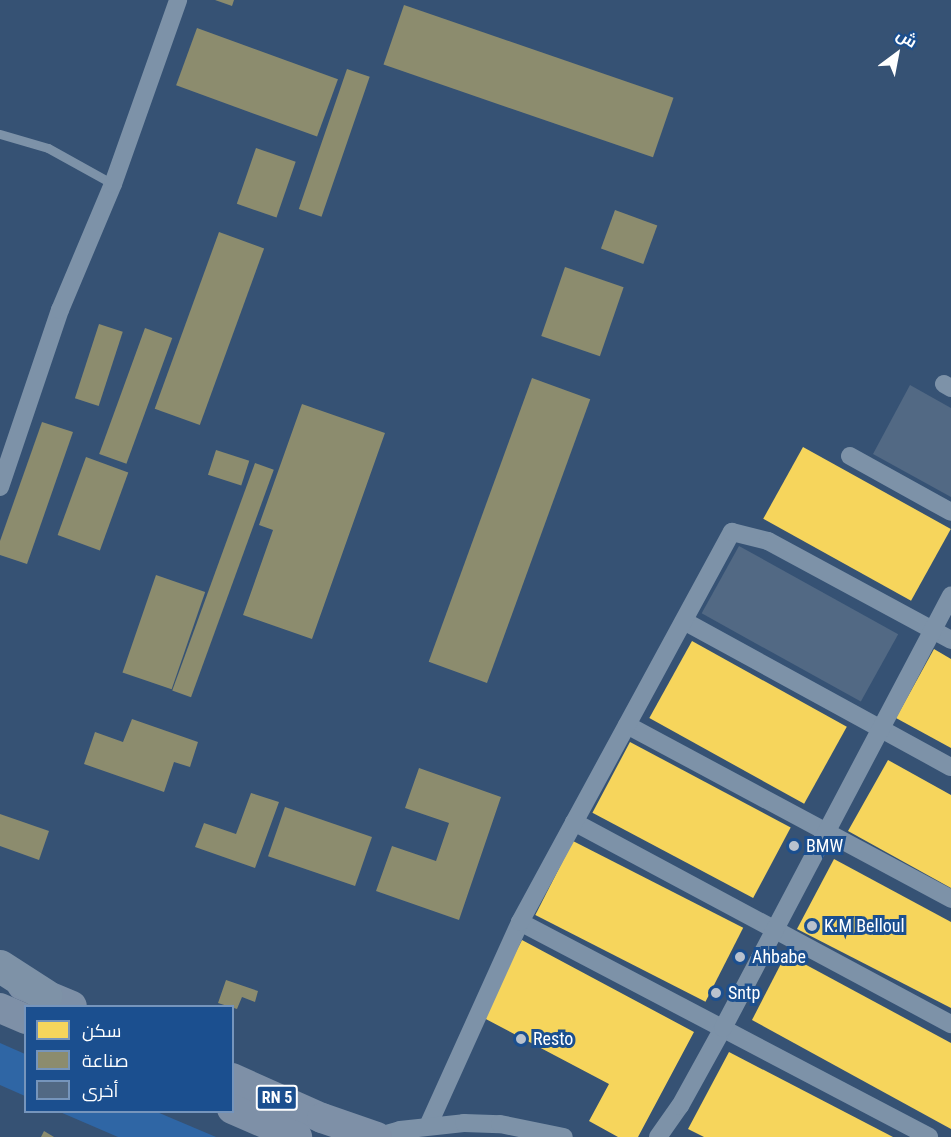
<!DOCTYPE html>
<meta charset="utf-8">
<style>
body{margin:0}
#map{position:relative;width:951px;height:1137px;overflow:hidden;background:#365274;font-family:"Roboto Condensed",Cairo,sans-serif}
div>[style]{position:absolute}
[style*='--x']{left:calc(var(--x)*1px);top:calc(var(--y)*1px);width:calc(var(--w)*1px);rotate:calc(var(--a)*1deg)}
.green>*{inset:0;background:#2f66a5}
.homes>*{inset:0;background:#f6d55c;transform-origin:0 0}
.industry>*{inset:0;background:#8c8c6e;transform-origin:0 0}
.building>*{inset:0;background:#526984;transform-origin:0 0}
.service>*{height:9px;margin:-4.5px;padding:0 4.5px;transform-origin:4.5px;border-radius:4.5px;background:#7d92a8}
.minor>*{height:18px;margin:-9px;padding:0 9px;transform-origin:9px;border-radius:9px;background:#7d92a8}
.trunk>*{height:30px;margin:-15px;padding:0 15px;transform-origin:15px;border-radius:15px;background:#7e90a7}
.motorway>*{height:33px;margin:-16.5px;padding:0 16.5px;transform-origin:16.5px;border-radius:16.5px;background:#7e92a7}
.dots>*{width:16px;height:16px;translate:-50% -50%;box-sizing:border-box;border:3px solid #1b4f8f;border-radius:50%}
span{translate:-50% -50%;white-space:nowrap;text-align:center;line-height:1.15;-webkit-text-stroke:6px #1b4f8f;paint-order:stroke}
.shield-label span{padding:2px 4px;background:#1b4f8f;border:2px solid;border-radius:4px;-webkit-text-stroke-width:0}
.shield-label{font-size:16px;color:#fff;font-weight:700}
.poi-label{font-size:18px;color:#fff}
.left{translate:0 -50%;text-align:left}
.legend{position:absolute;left:24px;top:1005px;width:210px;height:108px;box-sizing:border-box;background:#1b4f8f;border:2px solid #7695bc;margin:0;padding:8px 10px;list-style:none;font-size:18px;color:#fff}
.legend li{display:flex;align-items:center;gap:12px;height:30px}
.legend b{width:30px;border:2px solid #7695bc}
.north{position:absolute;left:867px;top:24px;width:60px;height:60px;-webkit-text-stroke:4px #1b4f8f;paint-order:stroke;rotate:32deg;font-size:16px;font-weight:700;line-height:24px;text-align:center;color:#fff}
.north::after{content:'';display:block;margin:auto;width:21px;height:27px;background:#fff;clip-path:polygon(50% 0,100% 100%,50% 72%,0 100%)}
</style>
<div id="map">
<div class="green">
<i style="clip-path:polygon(0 1043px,25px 1054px,25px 1096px,0 1085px)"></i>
<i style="clip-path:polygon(60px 1112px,157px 1112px,216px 1137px,118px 1137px)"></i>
</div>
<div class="homes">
<i style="left:803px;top:447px;width:169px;height:82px;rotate:29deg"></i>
<i style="left:692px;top:641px;width:177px;height:88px;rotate:29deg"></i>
<i style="clip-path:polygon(934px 649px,951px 659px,951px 748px,896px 718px)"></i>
<i style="left:630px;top:742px;width:182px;height:80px;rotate:28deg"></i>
<i style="clip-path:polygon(888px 760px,951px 795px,951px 888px,848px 831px)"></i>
<i style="left:573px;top:841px;width:191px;height:83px;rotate:27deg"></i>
<i style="clip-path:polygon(834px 859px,951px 922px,951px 1008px,797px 929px)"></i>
<i style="clip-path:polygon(522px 940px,694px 1032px,638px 1137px,618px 1137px,589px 1121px,609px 1084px,482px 1017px)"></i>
<i style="clip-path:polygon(786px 954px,951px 1043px,951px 1129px,752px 1020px)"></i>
<i style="clip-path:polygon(729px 1052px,893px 1137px,704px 1137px,688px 1129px)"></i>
</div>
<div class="industry">
<i style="clip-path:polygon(215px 0,234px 0,232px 6px)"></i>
<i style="left:404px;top:5px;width:285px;height:63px;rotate:19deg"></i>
<i style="left:197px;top:28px;width:150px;height:61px;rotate:20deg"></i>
<i style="left:347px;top:69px;width:24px;height:148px;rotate:19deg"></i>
<i style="left:256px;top:148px;width:42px;height:59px;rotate:19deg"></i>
<i style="left:615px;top:210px;width:45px;height:41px;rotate:20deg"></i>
<i style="left:219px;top:232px;width:48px;height:188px;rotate:20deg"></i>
<i style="left:565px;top:267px;width:62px;height:73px;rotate:19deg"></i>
<i style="left:99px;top:324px;width:25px;height:78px;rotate:18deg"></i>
<i style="left:145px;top:328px;width:29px;height:134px;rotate:20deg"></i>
<i style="left:532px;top:378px;width:62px;height:302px;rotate:20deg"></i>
<i style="clip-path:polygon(302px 404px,385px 433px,312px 639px,243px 615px,273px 530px,259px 525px)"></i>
<i style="clip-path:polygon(42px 422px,73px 432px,27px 564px,0 555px,0 541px)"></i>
<i style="left:216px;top:450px;width:35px;height:26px;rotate:18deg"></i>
<i style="left:86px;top:457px;width:45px;height:83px;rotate:20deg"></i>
<i style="left:255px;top:463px;width:20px;height:242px;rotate:20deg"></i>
<i style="left:156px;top:575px;width:52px;height:103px;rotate:19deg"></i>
<i style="clip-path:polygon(132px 719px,198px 742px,190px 767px,174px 762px,164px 792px,84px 764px,95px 732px,123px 742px)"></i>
<i style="clip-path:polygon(419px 768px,501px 797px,459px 920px,376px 891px,392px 846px,436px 861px,449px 823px,405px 808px)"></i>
<i style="clip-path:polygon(251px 793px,279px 802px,255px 868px,195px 847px,204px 823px,236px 834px)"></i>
<i style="left:285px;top:807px;width:92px;height:52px;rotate:19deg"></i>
<i style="clip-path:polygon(0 814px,49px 831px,39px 860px,0 846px)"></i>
<i style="clip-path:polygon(226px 980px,258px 991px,255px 1002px,242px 997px,237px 1009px,218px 1003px)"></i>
<i style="clip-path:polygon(44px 1131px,54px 1137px,41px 1137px)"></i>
</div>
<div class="building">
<i style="clip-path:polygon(910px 385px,951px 408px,951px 497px,873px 454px)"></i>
<i style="left:739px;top:546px;width:182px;height:77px;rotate:29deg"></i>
</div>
<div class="service">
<i style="--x:0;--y:134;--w:50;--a:16.3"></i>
<i style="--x:48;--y:148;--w:74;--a:29"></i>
</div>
<div class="minor">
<i style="--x:944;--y:384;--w:8;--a:30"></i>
<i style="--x:850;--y:456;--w:115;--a:29"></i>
<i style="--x:0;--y:487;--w:187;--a:-71.3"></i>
<i style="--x:60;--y:310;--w:137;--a:-67.2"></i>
<i style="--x:113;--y:184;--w:195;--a:-70.5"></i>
<i style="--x:684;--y:621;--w:304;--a:28.7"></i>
<i style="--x:627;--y:725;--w:368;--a:28.2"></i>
<i style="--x:574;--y:822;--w:428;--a:28.2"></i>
<i style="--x:520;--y:922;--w:462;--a:27.7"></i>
<i style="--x:428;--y:1126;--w:224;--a:-65.7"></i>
<i style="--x:520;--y:922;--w:444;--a:-61.5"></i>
<i style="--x:732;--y:532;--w:37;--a:14"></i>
<i style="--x:768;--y:541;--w:208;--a:28.4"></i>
<i style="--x:376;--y:1137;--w:25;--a:-16"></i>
<i style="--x:400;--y:1130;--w:64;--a:-6.2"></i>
<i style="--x:464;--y:1123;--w:36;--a:2"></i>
<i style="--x:500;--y:1124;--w:65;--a:11.5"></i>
<i style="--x:658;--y:1137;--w:38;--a:-55"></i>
<i style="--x:680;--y:1106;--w:89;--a:-61.1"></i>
<i style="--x:723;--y:1028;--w:489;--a:-62.2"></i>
</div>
<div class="trunk">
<i style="--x:22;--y:985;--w:54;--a:22.8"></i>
<i style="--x:0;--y:1008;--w:28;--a:23"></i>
<i style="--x:232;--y:1078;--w:98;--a:24"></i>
<i style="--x:322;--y:1118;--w:58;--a:19.1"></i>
<i style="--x:232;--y:1109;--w:71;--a:23.3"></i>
</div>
<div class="motorway">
<i style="--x:0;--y:966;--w:54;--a:32.8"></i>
</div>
<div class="dots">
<i style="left:794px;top:846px;background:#b9c2ce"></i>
<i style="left:812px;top:926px;background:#b9c2ce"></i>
<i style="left:740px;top:957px;background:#b9c2ce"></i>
<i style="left:716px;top:993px;background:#b9c2ce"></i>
<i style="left:521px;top:1039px;background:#b9c2ce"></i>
</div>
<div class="shield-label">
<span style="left:277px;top:1098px">RN 5</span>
</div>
<div class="poi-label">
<span class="left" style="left:806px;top:846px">BMW</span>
<span class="left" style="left:824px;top:926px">K.M Belloul</span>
<span class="left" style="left:752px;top:957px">Ahbabe</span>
<span class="left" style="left:728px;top:993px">Sntp</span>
<span class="left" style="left:533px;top:1039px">Resto</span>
</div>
<ul class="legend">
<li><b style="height:16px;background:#f6d55c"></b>سكن</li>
<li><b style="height:16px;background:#8c8c6e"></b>صناعة</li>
<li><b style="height:16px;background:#526984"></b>أخرى</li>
</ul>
<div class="north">ش</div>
</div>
